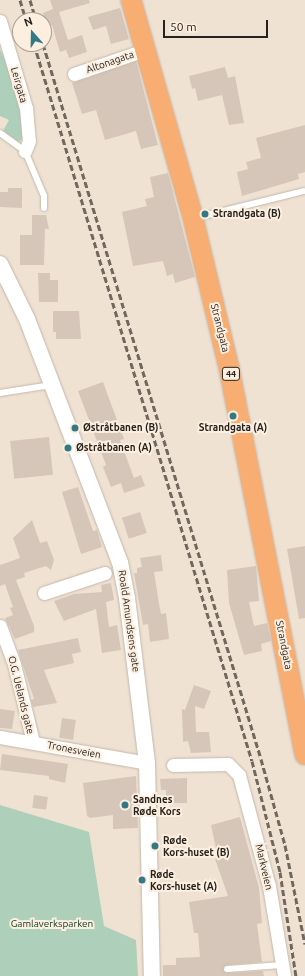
<!DOCTYPE html>
<meta charset="utf-8">
<style>
body{margin:0}
#map{position:relative;width:305px;height:976px;overflow:hidden;background:#efe2d3;font-family:Ubuntu,sans-serif}
div>[style]{position:absolute}
[style*='--x']{left:calc(var(--x)*1px);top:calc(var(--y)*1px);width:calc(var(--w)*1px);rotate:calc(var(--a)*1deg)}
.green>*{inset:0;background:#aed0ba}
.building>*{inset:0;background:#d5c6b9;transform-origin:0 0}
.roads{filter:drop-shadow(0 0 1px #c4b7a9) drop-shadow(0 0 1px #c4b7a9)}
.service>*{height:6px;margin:-3px;padding:0 3px;transform-origin:3px;border-radius:3px;background:#fff}
.minor>*{height:13px;margin:-6.5px;padding:0 6.5px;transform-origin:6.5px;border-radius:6.5px;background:#fff}
.tertiary>*{height:16px;margin:-8px;padding:0 8px;transform-origin:8px;border-radius:8px;background:#fff}
.primary>*{height:20px;margin:-10px;padding:0 10px;transform-origin:10px;border-radius:10px;background:#f8ae72}
.rail>*{height:3px;margin-top:-1.5px;transform-origin:0;background:repeating-linear-gradient(90deg,#70685f 0 6px,transparent 0 9px)}
.dots>*{width:11px;height:11px;translate:-50% -50%;box-sizing:border-box;border:2px solid #fcefe0;border-radius:50%}
span{translate:-50% -50%;white-space:nowrap;text-align:center;line-height:1.15;-webkit-text-stroke:4px #fcefe0;paint-order:stroke}
.shield-label span{padding:1px 3px;background:#fcefe0;border:1px solid;border-radius:3px;-webkit-text-stroke-width:0}
.shield-label{font-size:9px;color:#27221d;font-weight:700}
.street-label{font-size:10px;color:#27221d}
.poi-label{font-size:10px;color:#27221d;font-weight:700}
.left{translate:0 -50%;text-align:left}
.park-label{font-size:10px;color:#093922}
.north{position:absolute;left:12px;top:12px;width:40px;height:40px;box-sizing:border-box;background:#fcefe0;border:1px solid #a79d92;border-radius:50%;rotate:340deg;font-size:11px;font-weight:700;line-height:16px;text-align:center;color:#27221d}
.north::after{content:'';display:block;margin:auto;width:14px;height:18px;background:#337985;clip-path:polygon(50% 0,100% 100%,50% 72%,0 100%)}
.scale{position:absolute;left:163px;top:20px;width:105px;height:18px;box-sizing:border-box;border:2px solid #27221d;border-top:0;padding-left:5px;font-size:12px;line-height:14px;white-space:nowrap;color:#27221d;-webkit-text-stroke:3px #fcefe0;paint-order:stroke}
</style>
<div id="map">
<div class="green">
<i style="clip-path:polygon(0 50px,12px 69px,21px 109px,25px 136px,19px 142px,3px 131px,9px 120px,0 116px)"></i>
<i style="clip-path:polygon(0 805px,89px 832px,104px 926px,136px 940px,138px 976px,0 976px)"></i>
</div>
<div class="building">
<i style="clip-path:polygon(50px 0,89px 0,90px 3px,59px 12px,68px 40px,82px 35px,87px 52px,69px 58px,66px 50px,60px 52px,52px 25px,47px 27px,43px 13px,53px 9px)"></i>
<i style="clip-path:polygon(120px 8px,129px 39px,111px 44px,106px 26px,93px 30px,88px 17px)"></i>
<i style="clip-path:polygon(136px 61px,158px 145px,141px 149px,136px 131px,105px 140px,96px 110px,82px 114px,72px 83px)"></i>
<i style="clip-path:polygon(225px 67px,228px 78px,235px 76px,244px 123px,229px 125px,222px 95px,198px 101px,195px 88px,192px 89px,189px 76px)"></i>
<i style="clip-path:polygon(305px 125px,305px 172px,298px 174px,299px 179px,242px 196px,237px 172px,248px 169px,246px 162px,261px 158px,256px 138px)"></i>
<i style="clip-path:polygon(168px 173px,195px 277px,175px 283px,173px 274px,167px 276px,163px 261px,133px 266px,122px 212px,147px 206px,145px 199px,154px 197px,150px 177px)"></i>
<i style="clip-path:polygon(8px 188px,22px 188px,22px 208px,0 207px,0 192px,8px 192px)"></i>
<i style="clip-path:polygon(32px 215px,46px 215px,49px 229px,45px 229px,44px 265px,20px 265px,20px 235px,32px 235px)"></i>
<i style="clip-path:polygon(38px 273px,50px 273px,50px 280px,58px 280px,58px 302px,39px 302px)"></i>
<i style="clip-path:polygon(53px 311px,79px 311px,81px 339px,56px 339px,56px 332px,53px 332px)"></i>
<i style="clip-path:polygon(103px 382px,124px 439px,120px 440px,134px 478px,141px 475px,145px 486px,124px 493px,121px 483px,111px 487px,103px 467px,106px 465px,78px 391px)"></i>
<i style="left:49px;top:437px;width:38px;height:39px;rotate:84deg"></i>
<i style="clip-path:polygon(78px 487px,93px 531px,97px 530px,102px 547px,81px 554px,62px 492px)"></i>
<i style="left:140px;top:512px;width:22px;height:19px;rotate:72deg"></i>
<i style="clip-path:polygon(32px 520px,40px 543px,47px 541px,54px 560px,51px 570px,46px 566px,24px 573px,25px 577px,16px 580px,34px 626px,34px 632px,15px 639px,5px 618px,13px 615px,10px 608px,13px 607px,5px 584px,0 586px,0 565px,20px 558px,13px 538px)"></i>
<i style="clip-path:polygon(305px 546px,305px 618px,299px 619px,287px 549px)"></i>
<i style="clip-path:polygon(161px 555px,163px 571px,154px 572px,159px 604px,161px 614px,166px 613px,169px 639px,150px 642px,148px 624px,143px 625px,134px 573px,137px 573px,137px 568px,142px 567px,140px 558px)"></i>
<i style="clip-path:polygon(256px 566px,259px 601px,249px 602px,254px 626px,267px 623px,271px 641px,261px 644px,262px 651px,244px 655px,229px 603px,227px 570px)"></i>
<i style="clip-path:polygon(111px 583px,114px 600px,106px 602px,109px 627px,117px 625px,121px 650px,102px 653px,96px 609px,64px 621px,54px 601px,74px 594px,102px 592px,101px 585px)"></i>
<i style="clip-path:polygon(78px 638px,81px 652px,72px 654px,74px 663px,44px 670px,57px 703px,33px 707px,31px 700px,34px 699px,18px 650px)"></i>
<i style="clip-path:polygon(194px 685px,211px 691px,204px 709px,195px 706px,196px 732px,209px 732px,211px 752px,191px 753px,188px 741px,183px 742px,182px 709px,185px 710px)"></i>
<i style="clip-path:polygon(0 709px,15px 711px,12px 729px,0 728px)"></i>
<i style="left:62px;top:718px;width:14px;height:20px;rotate:8deg"></i>
<i style="clip-path:polygon(2px 754px,68px 764px,65px 783px,49px 779px,49px 776px,0 770px)"></i>
<i style="clip-path:polygon(136px 776px,138px 828px,113px 829px,113px 815px,90px 818px,87px 816px,83px 783px)"></i>
<i style="clip-path:polygon(187px 778px,187px 803px,166px 803px,166px 790px,161px 790px,160px 779px)"></i>
<i style="left:34px;top:795px;width:14px;height:13px;rotate:8deg"></i>
<i style="clip-path:polygon(240px 817px,259px 888px,262px 923px,257px 924px,262px 962px,227px 965px,223px 970px,227px 973px,263px 971px,264px 976px,163px 976px,163px 965px,176px 965px,176px 958px,200px 957px,198px 933px,194px 933px,189px 902px,228px 896px,215px 859px,218px 858px,211px 825px)"></i>
</div>
<div class="roads">
<div class="service">
<i style="--x:0;--y:133;--w:31;--a:36"></i>
<i style="--x:25;--y:151;--w:49;--a:67.1"></i>
<i style="--x:44;--y:196;--w:12;--a:90"></i>
<i style="--x:195;--y:218;--w:112;--a:-13.9"></i>
<i style="--x:0;--y:393;--w:52;--a:-8.9"></i>
<i style="--x:227;--y:969;--w:55;--a:-4.2"></i>
</div>
<div class="minor">
<i style="--x:0;--y:21;--w:91;--a:73.4"></i>
<i style="--x:26;--y:108;--w:33;--a:85"></i>
<i style="--x:29;--y:141;--w:11;--a:112"></i>
<i style="--x:74;--y:74;--w:75;--a:-18.7"></i>
<i style="--x:44;--y:593;--w:64;--a:-18.2"></i>
<i style="--x:0;--y:626;--w:40;--a:69.8"></i>
<i style="--x:14;--y:664;--w:80;--a:76.3"></i>
<i style="--x:0;--y:737;--w:149;--a:10"></i>
<i style="--x:173;--y:765;--w:55;--a:-1"></i>
<i style="--x:228;--y:764;--w:16;--a:45"></i>
<i style="--x:239;--y:775;--w:115;--a:74.9"></i>
<i style="--x:269;--y:886;--w:91;--a:80.5"></i>
</div>
<div class="tertiary">
<i style="--x:0;--y:264;--w:61;--a:63.9"></i>
<i style="--x:27;--y:319;--w:260;--a:69.1"></i>
<i style="--x:120;--y:562;--w:37;--a:79"></i>
<i style="--x:127;--y:598;--w:166;--a:83.1"></i>
<i style="--x:147;--y:763;--w:213;--a:88.7"></i>
</div>
<div class="primary">
<i style="--x:131;--y:0;--w:227;--a:74.1"></i>
<i style="--x:193;--y:218;--w:154;--a:76.5"></i>
<i style="--x:229;--y:368;--w:394;--a:78.9"></i>
</div>
</div>
<div class="rail">
<i style="--x:20;--y:0;--w:21;--a:73"></i>
<i style="--x:30;--y:0;--w:21;--a:73"></i>
<i style="--x:34;--y:44;--w:749;--a:73.09"></i>
<i style="--x:252;--y:761;--w:114;--a:75.8"></i>
<i style="--x:280;--y:872;--w:105;--a:81.3"></i>
<i style="--x:43;--y:44;--w:747;--a:73.04"></i>
<i style="--x:261;--y:759;--w:89;--a:74.4"></i>
<i style="--x:285;--y:845;--w:101;--a:78.6"></i>
</div>
<div class="dots">
<i style="left:205px;top:214px;background:#337985"></i>
<i style="left:233px;top:416px;background:#337985"></i>
<i style="left:75px;top:428px;background:#337985"></i>
<i style="left:68px;top:448px;background:#337985"></i>
<i style="left:125px;top:805px;background:#337985"></i>
<i style="left:155px;top:846px;background:#337985"></i>
<i style="left:142px;top:880px;background:#337985"></i>
</div>
<div class="shield-label">
<span style="left:231px;top:374px">44</span>
</div>
<div class="street-label">
<span style="left:110px;top:62px;rotate:-19deg">Altonagata</span>
<span style="left:19px;top:85px;rotate:74deg">Leirgata</span>
<span style="left:220px;top:328px;rotate:76deg">Strandgata</span>
<span style="left:129px;top:621px;rotate:82deg">Roald Amundsens gate</span>
<span style="left:284px;top:645px;rotate:79deg">Strandgata</span>
<span style="left:21px;top:695px;rotate:76deg">O.G. Uelands gate</span>
<span style="left:74px;top:750px;rotate:11deg">Tronesveien</span>
<span style="left:264px;top:867px;rotate:77deg">Markveien</span>
</div>
<div class="poi-label">
<span class="left" style="left:213px;top:214px">Strandgata (B)</span>
<span class="left" style="left:83px;top:428px">Østråtbanen (B)</span>
<span style="left:233px;top:428px">Strandgata (A)</span>
<span class="left" style="left:76px;top:448px">Østråtbanen (A)</span>
<span class="left" style="left:133px;top:805px">Sandnes<br>Røde Kors</span>
<span class="left" style="left:163px;top:846px">Røde<br>Kors-huset (B)</span>
<span class="left" style="left:150px;top:880px">Røde<br>Kors-huset (A)</span>
</div>
<div class="park-label">
<span style="left:52px;top:924px">Gamlaverksparken</span>
</div>
<div class="north">N</div>
<div class="scale">50 m</div>
</div>
